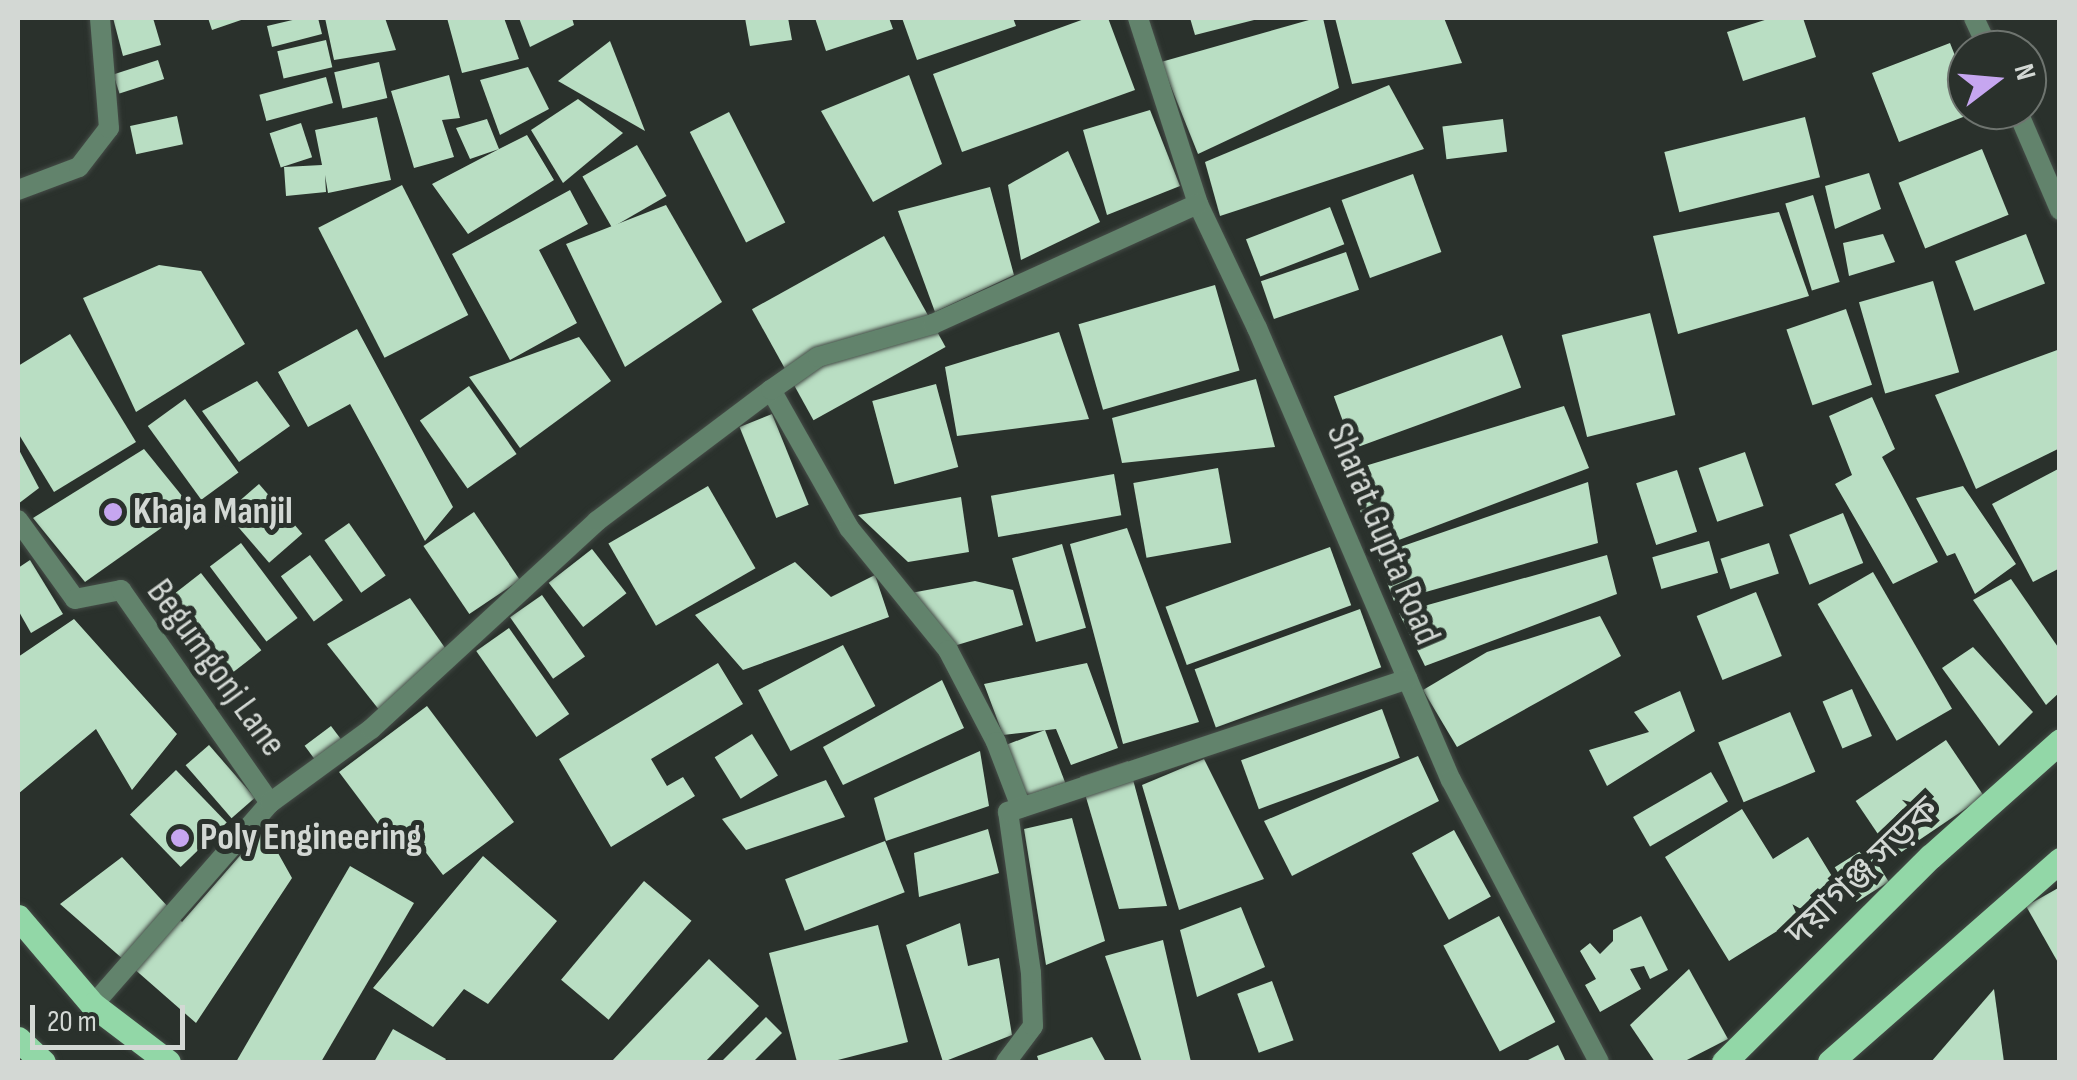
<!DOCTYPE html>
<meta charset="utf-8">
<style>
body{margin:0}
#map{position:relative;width:2077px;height:1080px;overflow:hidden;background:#2a312c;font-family:"Sofia Sans Condensed","Noto Sans Bengali",sans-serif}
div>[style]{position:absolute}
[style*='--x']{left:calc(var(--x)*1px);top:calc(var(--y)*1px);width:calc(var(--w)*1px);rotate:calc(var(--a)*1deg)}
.building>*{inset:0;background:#b9dec3;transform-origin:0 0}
.roads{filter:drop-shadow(0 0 2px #454c47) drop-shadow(0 0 2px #454c47)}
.street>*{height:20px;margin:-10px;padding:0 10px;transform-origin:10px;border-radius:10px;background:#62836c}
.primary>*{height:25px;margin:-12.5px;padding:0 12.5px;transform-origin:12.5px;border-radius:12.5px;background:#92d7a7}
.dots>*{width:28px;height:28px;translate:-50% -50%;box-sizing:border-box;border:5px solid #2a312c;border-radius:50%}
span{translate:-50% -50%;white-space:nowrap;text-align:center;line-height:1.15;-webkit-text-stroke:10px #2a312c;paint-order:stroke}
.poi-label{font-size:38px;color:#d3d8d4;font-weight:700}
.left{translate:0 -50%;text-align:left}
.street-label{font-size:38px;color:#d3d8d4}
.frame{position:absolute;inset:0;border:20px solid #d3d8d4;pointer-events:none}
.north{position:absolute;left:1947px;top:30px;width:100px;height:100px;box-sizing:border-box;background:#2a312c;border:2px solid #6e746f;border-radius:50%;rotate:74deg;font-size:28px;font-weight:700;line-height:40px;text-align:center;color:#d3d8d4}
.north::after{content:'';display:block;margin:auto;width:35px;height:45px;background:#c6a6f0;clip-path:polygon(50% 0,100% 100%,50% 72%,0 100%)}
.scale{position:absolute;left:30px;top:1005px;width:155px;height:45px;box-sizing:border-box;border:5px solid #d3d8d4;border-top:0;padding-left:12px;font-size:30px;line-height:35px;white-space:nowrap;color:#d3d8d4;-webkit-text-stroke:8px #2a312c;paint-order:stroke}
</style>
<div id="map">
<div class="building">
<i style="clip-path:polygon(113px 18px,153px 18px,161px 45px,123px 56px)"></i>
<i style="clip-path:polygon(208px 18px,247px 18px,212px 30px)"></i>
<i style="clip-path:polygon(301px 18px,318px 18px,322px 34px,272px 47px,267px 26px)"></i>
<i style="clip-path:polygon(325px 18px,385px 18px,396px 50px,334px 60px)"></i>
<i style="clip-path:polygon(447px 18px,504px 18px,519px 59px,462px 73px)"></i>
<i style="clip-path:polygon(519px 18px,572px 18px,574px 25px,530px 47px)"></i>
<i style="clip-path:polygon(745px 18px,788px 18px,792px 40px,750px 46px)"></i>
<i style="clip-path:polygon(815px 18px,889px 18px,893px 29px,826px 51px)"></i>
<i style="clip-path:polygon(902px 18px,1013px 18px,1016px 26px,917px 60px)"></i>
<i style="clip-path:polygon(1087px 18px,1108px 18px,1135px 90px,962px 152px,933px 74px)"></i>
<i style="clip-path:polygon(1190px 18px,1258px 18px,1258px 19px,1195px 35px)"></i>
<i style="clip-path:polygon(1316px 18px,1323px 18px,1339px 88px,1198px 154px,1161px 62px)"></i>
<i style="clip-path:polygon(1335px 18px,1444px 18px,1462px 63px,1352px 84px)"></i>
<i style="clip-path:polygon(1771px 18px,1803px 18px,1816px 57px,1743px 81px,1727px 32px)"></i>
<i style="left:326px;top:40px;width:28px;height:50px;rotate:77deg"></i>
<i style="clip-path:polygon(610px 41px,645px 131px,558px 81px)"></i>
<i style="clip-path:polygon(1950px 43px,1967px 86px,1967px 110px,1981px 110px,1899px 142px,1872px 73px)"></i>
<i style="left:158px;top:60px;width:20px;height:47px;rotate:72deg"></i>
<i style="left:379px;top:62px;width:37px;height:46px;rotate:77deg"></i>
<i style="clip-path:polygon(528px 67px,549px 109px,500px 135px,480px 80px)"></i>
<i style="clip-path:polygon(449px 75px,460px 118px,442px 120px,454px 157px,414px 168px,391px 91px)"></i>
<i style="clip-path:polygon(909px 75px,942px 164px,873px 202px,821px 111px)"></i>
<i style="left:326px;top:77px;width:27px;height:69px;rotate:75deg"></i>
<i style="clip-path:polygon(1389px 85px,1424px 149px,1220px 216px,1205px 162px)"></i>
<i style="clip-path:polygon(578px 99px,623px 133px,563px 183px,531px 130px)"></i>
<i style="clip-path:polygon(1150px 110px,1180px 186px,1107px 215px,1083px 130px)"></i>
<i style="left:729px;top:112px;width:124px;height:44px;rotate:63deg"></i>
<i style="left:177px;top:116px;width:29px;height:48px;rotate:78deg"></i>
<i style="clip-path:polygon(377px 117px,391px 180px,328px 193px,325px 175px,326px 192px,286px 196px,284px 167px,322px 165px,315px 130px)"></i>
<i style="left:1805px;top:117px;width:62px;height:145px;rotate:76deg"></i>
<i style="clip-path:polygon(487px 119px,499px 149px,527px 135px,554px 180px,468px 234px,432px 184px,499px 149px,470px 159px,456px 128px)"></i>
<i style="left:1503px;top:119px;width:33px;height:61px;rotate:83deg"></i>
<i style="left:301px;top:123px;width:36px;height:33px;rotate:72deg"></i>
<i style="left:637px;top:145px;width:59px;height:63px;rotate:60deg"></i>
<i style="left:1982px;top:149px;width:71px;height:90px;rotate:68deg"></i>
<i style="clip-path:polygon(1068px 151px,1100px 222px,1021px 260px,1008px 185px)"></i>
<i style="clip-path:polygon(1869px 173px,1881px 209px,1835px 229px,1825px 186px)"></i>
<i style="left:1413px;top:174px;width:83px;height:76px;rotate:70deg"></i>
<i style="left:402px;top:185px;width:146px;height:94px;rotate:63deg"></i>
<i style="clip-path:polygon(990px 187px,1014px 275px,935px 312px,898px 211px)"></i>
<i style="clip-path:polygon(570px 190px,588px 224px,539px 250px,577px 323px,510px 360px,452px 254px)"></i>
<i style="left:1813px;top:195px;width:91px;height:29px;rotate:73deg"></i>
<i style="clip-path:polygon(666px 205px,722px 302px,625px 367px,566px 244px)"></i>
<i style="left:1330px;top:207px;width:40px;height:90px;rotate:69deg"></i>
<i style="clip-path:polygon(1779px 212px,1809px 296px,1678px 334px,1653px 236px)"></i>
<i style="clip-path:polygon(1883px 234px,1895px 262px,1849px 276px,1843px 243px)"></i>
<i style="left:2026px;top:234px;width:53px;height:76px;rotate:69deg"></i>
<i style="left:884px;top:236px;width:127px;height:151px;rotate:61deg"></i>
<i style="left:1346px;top:252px;width:40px;height:90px;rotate:71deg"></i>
<i style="clip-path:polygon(159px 265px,201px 271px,245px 344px,136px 412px,83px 298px)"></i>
<i style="left:1933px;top:281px;width:95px;height:77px;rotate:74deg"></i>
<i style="left:1215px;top:285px;width:89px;height:142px;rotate:74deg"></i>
<i style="left:1846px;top:309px;width:80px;height:63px;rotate:71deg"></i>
<i style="left:1650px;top:313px;width:105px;height:91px;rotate:76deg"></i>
<i style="clip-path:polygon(357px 329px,453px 507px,425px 541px,350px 404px,308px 427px,278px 372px)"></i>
<i style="clip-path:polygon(1059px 332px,1089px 419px,957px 436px,945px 367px)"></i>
<i style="clip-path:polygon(70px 334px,136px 442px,54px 492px,18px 433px,18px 366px)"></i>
<i style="left:1502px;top:335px;width:56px;height:179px;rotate:70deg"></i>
<i style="clip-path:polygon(579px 337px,611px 381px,520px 448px,469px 377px)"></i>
<i style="clip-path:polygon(2060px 349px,2060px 448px,1976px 489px,1935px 395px)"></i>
<i style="clip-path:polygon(1256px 379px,1275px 447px,1122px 463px,1112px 418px)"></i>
<i style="clip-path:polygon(257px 381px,290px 426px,239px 462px,202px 411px)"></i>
<i style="left:936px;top:384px;width:86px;height:66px;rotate:75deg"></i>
<i style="left:469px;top:386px;width:83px;height:60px;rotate:55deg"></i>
<i style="clip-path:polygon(1872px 397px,1895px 449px,1882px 457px,1938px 562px,1893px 584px,1835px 484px,1852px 475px,1829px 416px)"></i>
<i style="left:185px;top:399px;width:91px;height:46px;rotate:54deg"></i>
<i style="clip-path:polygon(1564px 406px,1589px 468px,1375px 549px,1345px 472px)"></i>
<i style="left:772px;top:414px;width:98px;height:35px;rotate:68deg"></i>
<i style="clip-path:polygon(18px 448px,39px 488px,18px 504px)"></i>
<i style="clip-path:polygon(144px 449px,191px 507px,85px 582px,33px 518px)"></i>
<i style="left:1745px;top:452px;width:57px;height:49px;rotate:71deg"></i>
<i style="left:1218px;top:468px;width:76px;height:86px;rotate:80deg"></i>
<i style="clip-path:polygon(2060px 468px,2060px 568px,2033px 582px,1992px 504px)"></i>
<i style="left:1677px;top:470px;width:65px;height:43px;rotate:72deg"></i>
<i style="left:1114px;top:474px;width:42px;height:125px;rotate:80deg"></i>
<i style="clip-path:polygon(1588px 482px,1598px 543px,1394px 601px,1377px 555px)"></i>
<i style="left:259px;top:484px;width:66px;height:44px;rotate:49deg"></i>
<i style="left:708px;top:486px;width:95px;height:115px;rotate:60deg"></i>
<i style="clip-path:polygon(1963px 486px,2016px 564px,1975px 594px,1955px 553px,1947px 556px,1916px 498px)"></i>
<i style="clip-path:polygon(961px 497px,969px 552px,908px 562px,858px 515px)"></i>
<i style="left:474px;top:512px;width:82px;height:61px;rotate:56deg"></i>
<i style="left:1843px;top:513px;width:54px;height:58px;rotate:68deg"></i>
<i style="left:349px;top:523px;width:64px;height:30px;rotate:55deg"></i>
<i style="clip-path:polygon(1127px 528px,1199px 722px,1123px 744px,1070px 544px)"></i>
<i style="left:1709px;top:541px;width:33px;height:59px;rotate:74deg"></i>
<i style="left:241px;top:543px;width:94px;height:39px;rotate:53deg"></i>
<i style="left:1769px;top:543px;width:32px;height:51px;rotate:72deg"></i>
<i style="left:1062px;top:544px;width:87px;height:52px;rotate:74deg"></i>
<i style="left:1330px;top:547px;width:62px;height:175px;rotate:70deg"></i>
<i style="left:592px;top:549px;width:56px;height:55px;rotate:52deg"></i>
<i style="left:310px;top:555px;width:56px;height:36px;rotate:54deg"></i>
<i style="clip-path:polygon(1607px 555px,1617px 594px,1425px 666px,1399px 613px)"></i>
<i style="clip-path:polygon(30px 560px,63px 614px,31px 633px,18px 610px,18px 568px)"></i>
<i style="clip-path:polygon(795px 562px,831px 597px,875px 575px,889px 617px,743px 670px,695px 615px)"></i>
<i style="left:1873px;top:572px;width:158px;height:64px;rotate:60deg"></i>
<i style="left:201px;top:573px;width:98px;height:35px;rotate:52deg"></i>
<i style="clip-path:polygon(2011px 579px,2060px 650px,2060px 692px,2046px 705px,1973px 600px)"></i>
<i style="clip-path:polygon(975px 581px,1013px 590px,1023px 625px,944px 649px,911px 593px)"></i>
<i style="left:1756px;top:592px;width:69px;height:64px;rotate:68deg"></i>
<i style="left:542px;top:595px;width:75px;height:39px;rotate:55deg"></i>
<i style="clip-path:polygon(410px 598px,450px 655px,380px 711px,327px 644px)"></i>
<i style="left:1360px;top:609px;width:62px;height:176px;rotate:70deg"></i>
<i style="clip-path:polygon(1600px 616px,1621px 656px,1457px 747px,1423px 690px,1487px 652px)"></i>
<i style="clip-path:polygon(74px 619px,177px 734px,132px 790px,96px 729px,18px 794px,18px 657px)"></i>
<i style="left:509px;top:628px;width:105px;height:40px;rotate:55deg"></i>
<i style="left:843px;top:645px;width:69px;height:96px;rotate:62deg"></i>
<i style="clip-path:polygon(1973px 647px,2033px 712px,1999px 746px,1942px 668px)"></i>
<i style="clip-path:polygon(718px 663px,743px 704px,651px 759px,667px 786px,683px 777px,695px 796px,611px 847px,559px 759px)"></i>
<i style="clip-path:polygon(1087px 663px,1118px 748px,1071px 765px,1056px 729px,1003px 735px,984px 684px)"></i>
<i style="clip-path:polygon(942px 680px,964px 728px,843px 785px,823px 747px)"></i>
<i style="left:1852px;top:689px;width:51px;height:32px;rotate:67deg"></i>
<i style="clip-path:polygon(1680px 691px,1695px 731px,1607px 786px,1589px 750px,1649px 732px,1634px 712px)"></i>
<i style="clip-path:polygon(427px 706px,514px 822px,443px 875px,408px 829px,396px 848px,339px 772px)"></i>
<i style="left:1382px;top:709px;width:52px;height:150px;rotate:70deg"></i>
<i style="left:1790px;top:712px;width:65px;height:78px;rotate:67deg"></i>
<i style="left:331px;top:726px;width:21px;height:33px;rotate:53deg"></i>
<i style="left:1045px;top:730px;width:60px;height:44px;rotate:69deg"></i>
<i style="left:752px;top:734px;width:49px;height:44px;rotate:58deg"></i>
<i style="left:1946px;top:740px;width:68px;height:109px;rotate:56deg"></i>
<i style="left:209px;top:745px;width:70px;height:31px;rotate:49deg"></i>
<i style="clip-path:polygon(980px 751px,989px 806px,886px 841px,874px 798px)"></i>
<i style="clip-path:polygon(1418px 756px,1439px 801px,1292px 876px,1264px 821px)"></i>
<i style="clip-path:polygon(1204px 759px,1264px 879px,1179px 910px,1142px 785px)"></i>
<i style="clip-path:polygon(1128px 761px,1167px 906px,1119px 909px,1080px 777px)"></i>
<i style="left:176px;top:770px;width:73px;height:64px;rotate:46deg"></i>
<i style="left:1711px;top:772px;width:34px;height:90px;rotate:60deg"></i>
<i style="clip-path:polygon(826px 780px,845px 817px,746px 850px,722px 819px)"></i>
<i style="clip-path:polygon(1742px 809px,1773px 859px,1808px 837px,1841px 891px,1729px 961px,1665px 857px)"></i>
<i style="clip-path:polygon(1072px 818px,1105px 941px,1046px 965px,1024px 829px)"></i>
<i style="clip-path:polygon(264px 828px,292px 878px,196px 1023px,60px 904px,122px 857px,182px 922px)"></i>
<i style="clip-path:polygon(988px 829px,999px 873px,919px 897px,914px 853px)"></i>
<i style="left:1454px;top:830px;width:76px;height:48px;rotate:61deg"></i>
<i style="left:885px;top:841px;width:55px;height:107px;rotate:69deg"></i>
<i style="left:1867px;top:847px;width:41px;height:38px;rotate:58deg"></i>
<i style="clip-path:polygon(483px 856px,557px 921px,488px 1004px,464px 989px,433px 1027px,373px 988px)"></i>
<i style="clip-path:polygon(350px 866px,414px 903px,321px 1062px,236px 1062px)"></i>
<i style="left:644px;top:881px;width:62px;height:129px;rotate:40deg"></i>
<i style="clip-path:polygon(2060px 887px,2060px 966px,2026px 906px)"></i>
<i style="clip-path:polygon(1241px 907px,1265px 967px,1197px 997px,1180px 930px)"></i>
<i style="left:1499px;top:916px;width:120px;height:63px;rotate:62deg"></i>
<i style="clip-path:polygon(1641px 916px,1668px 970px,1650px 979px,1644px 966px,1630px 969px,1641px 989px,1600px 1012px,1585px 985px,1596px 979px,1580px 951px,1590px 943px,1600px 954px,1613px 941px,1613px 930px)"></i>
<i style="clip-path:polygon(960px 923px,968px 966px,999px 958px,1012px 1035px,943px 1062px,906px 945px)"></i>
<i style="clip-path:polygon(878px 925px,908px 1042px,830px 1062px,797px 1062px,769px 953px)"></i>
<i style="clip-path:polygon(1163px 940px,1191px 1062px,1142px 1062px,1105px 956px)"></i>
<i style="clip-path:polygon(709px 959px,759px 1006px,705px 1062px,611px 1062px)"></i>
<i style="clip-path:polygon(1689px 969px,1728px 1039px,1683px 1062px,1655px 1062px,1630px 1025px)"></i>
<i style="left:1272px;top:981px;width:63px;height:37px;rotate:70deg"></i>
<i style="clip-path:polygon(1994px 989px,2004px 1062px,1931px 1062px)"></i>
<i style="clip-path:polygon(766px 1017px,782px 1033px,753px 1062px,721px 1062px)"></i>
<i style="clip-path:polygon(393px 1029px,446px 1059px,444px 1062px,374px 1062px)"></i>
<i style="clip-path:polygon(1092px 1037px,1106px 1062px,1039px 1062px,1037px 1056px)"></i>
<i style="clip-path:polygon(1558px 1045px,1566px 1062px,1524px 1062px)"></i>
</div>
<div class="roads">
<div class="street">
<i style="--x:1138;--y:18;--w:195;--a:72.1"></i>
<i style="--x:1198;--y:204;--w:137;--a:64.6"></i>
<i style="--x:1257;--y:328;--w:492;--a:66.8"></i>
<i style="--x:1451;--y:780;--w:318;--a:62.3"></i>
<i style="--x:1974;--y:18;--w:35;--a:65"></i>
<i style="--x:2017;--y:110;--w:109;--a:66.7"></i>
<i style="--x:18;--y:190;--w:65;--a:-20.7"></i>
<i style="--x:79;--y:167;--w:49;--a:-52.4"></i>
<i style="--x:109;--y:128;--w:110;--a:-94.7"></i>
<i style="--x:771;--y:390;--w:159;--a:60.5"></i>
<i style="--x:849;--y:528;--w:157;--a:50.9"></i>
<i style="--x:948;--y:650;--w:104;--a:62.4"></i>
<i style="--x:996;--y:742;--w:70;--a:69"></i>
<i style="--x:18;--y:520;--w:97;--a:54.2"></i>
<i style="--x:75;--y:599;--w:47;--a:-11.1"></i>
<i style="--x:121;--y:590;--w:260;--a:55"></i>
<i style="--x:93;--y:1005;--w:269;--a:-48.8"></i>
<i style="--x:270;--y:803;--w:125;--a:-36.2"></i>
<i style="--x:371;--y:729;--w:307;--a:-42.6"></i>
<i style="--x:597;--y:521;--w:218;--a:-37"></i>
<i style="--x:771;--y:390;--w:57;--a:-35.1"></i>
<i style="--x:818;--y:357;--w:120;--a:-16"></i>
<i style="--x:933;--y:324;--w:291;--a:-24.4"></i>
<i style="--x:1006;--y:1062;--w:45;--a:-53.1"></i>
<i style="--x:1033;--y:1026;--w:53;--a:-92.2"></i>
<i style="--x:1031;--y:973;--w:163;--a:-98.1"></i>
<i style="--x:1008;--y:812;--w:421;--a:-18.4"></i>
</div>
<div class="primary">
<i style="--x:18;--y:917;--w:116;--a:49.6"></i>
<i style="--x:93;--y:1005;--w:94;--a:37.2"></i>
<i style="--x:18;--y:1039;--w:34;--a:43"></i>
<i style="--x:1724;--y:1062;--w:291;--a:-44.9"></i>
<i style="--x:1930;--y:857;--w:174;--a:-41.7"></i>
<i style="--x:1830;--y:1062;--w:306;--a:-41.3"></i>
</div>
</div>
<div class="dots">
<i style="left:113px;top:512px;background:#c6a6f0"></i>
<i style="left:180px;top:838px;background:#c6a6f0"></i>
</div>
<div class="poi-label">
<span class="left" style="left:133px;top:512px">Khaja Manjil</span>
<span class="left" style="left:200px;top:838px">Poly Engineering</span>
</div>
<div class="street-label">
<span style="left:1383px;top:534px;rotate:67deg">Sharat Gupta Road</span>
<span style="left:216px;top:668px;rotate:54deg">Begumgonj Lane</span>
<span style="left:1863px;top:872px;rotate:-44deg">দয়াগঞ্জ সড়ক</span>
</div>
<div class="frame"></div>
<div class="north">N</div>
<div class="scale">20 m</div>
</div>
